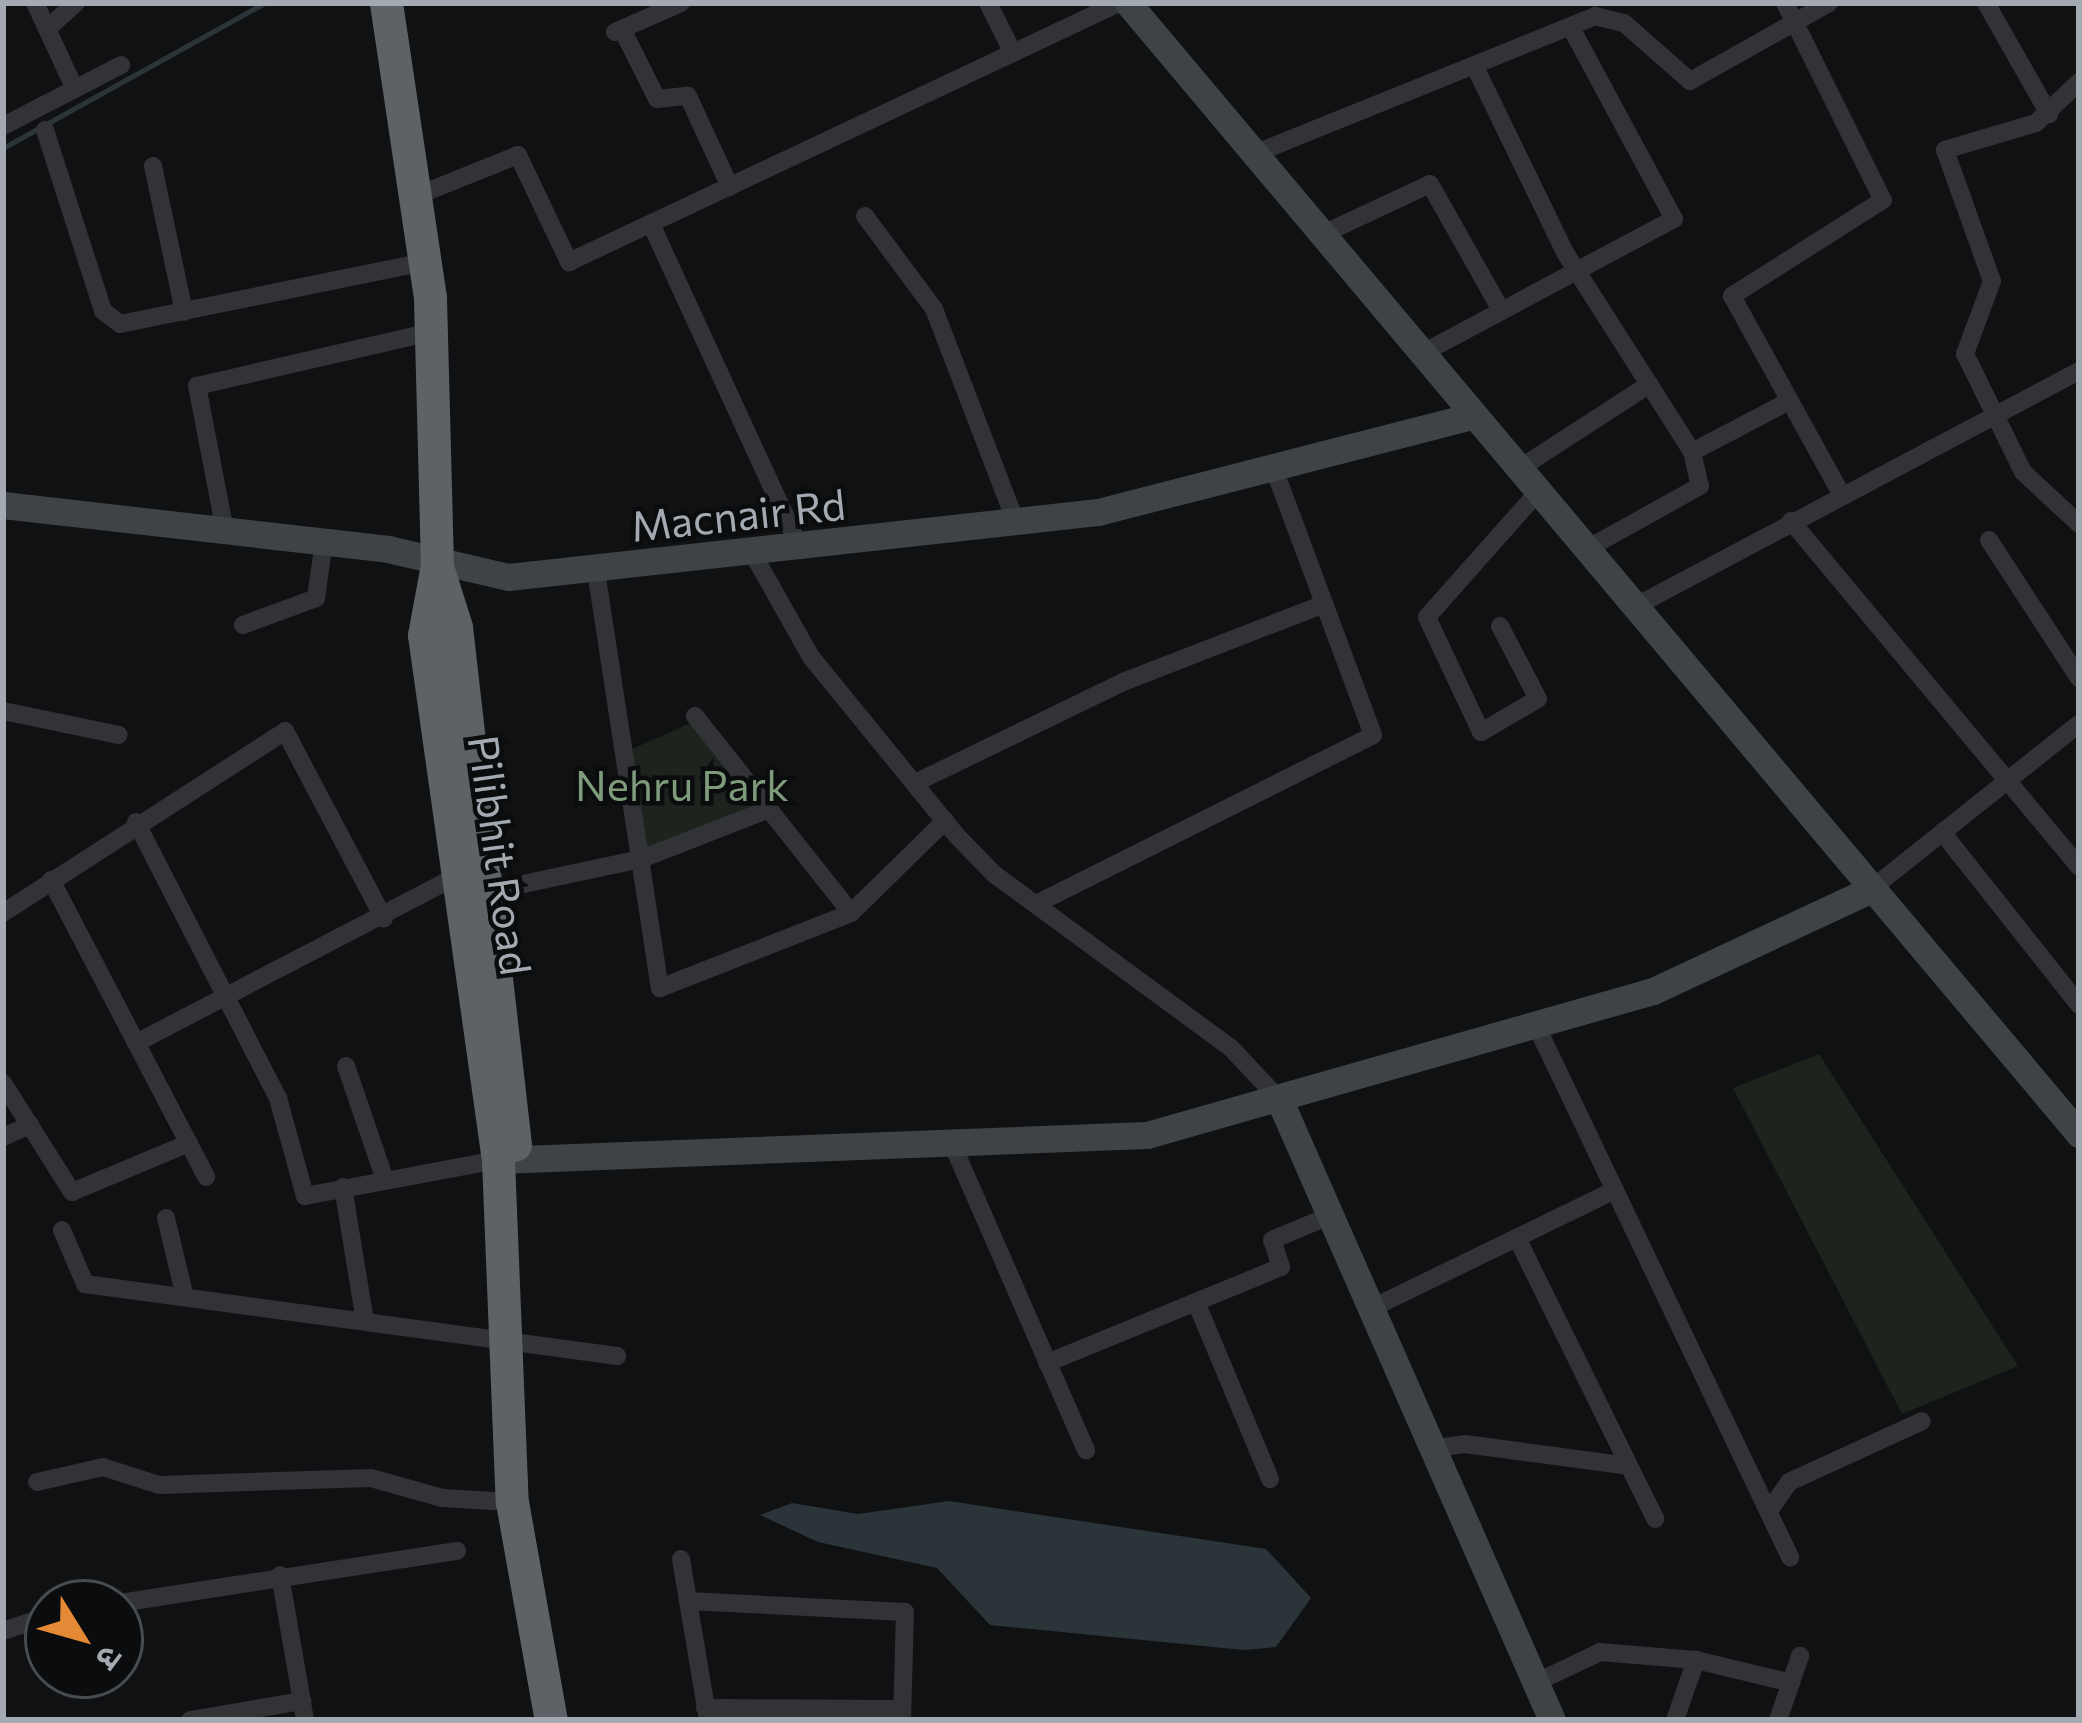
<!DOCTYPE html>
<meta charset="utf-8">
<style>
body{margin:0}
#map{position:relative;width:2082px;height:1723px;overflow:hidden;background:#101112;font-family:Commissioner,"Noto Sans Devanagari",sans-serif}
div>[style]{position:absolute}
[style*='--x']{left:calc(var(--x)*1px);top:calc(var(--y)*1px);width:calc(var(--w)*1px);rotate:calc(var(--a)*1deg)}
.green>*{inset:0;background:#1d241d}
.water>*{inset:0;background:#2b3539}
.stream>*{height:4.5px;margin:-2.25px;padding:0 2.25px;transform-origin:2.25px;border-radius:2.25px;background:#2b3539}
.street>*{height:18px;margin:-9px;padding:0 9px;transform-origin:9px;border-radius:9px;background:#323336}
.secondary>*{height:27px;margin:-13.5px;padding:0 13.5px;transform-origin:13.5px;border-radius:13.5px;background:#404346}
.highway>*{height:33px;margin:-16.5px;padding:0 16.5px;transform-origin:16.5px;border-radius:16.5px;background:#5e6267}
span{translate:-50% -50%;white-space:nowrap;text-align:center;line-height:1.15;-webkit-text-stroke:9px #0b0c0d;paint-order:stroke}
.street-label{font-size:42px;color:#a3aab1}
.park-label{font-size:42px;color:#7e9b7b}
.frame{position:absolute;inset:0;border:6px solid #a3aab1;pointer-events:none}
.north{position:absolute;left:24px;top:1579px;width:120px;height:120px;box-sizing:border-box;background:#0b0c0d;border:3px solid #484b4f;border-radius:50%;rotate:127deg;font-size:33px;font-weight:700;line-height:48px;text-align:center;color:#a3aab1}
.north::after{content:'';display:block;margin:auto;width:42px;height:54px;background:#e48a36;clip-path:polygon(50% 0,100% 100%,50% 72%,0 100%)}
</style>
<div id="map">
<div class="green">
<i style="clip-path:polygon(691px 723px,758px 806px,644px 853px,630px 750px)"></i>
<i style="clip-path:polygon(1819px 1054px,2018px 1366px,1902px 1414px,1733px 1088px)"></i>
</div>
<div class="water">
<i style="clip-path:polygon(949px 1501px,1266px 1549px,1311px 1598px,1276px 1647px,1244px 1650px,990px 1625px,937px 1568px,818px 1542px,760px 1515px,792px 1503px,858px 1514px)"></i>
</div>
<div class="stream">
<i style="--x:3;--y:148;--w:299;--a:-29"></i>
</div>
<div class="street">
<i style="--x:35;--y:3;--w:95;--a:65.1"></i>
<i style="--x:988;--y:3;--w:56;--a:63.4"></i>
<i style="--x:1785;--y:3;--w:220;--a:63.6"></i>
<i style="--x:1883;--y:200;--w:179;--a:147.6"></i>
<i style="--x:1732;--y:296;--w:227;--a:61.1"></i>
<i style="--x:1986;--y:3;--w:128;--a:60.4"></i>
<i style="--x:47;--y:29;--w:39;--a:-42"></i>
<i style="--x:622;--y:29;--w:78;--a:63.4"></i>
<i style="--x:657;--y:99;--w:31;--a:-6"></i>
<i style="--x:688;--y:96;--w:100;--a:65.2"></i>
<i style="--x:615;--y:32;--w:72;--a:-23.7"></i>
<i style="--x:1475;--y:67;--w:208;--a:64.1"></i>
<i style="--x:1566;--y:254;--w:235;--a:57.5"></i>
<i style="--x:1692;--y:452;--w:35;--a:77"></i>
<i style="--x:1700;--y:486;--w:132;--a:150.9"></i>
<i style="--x:2079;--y:82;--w:59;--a:136.4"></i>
<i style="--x:2036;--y:123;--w:95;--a:163.5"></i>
<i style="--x:1945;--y:150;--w:139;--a:70.3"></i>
<i style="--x:1992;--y:281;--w:78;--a:110.3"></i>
<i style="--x:1965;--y:354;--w:131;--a:63.8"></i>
<i style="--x:2023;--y:472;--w:76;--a:42.9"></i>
<i style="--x:3;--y:126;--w:133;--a:-27.3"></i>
<i style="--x:45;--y:130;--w:190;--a:72.2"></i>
<i style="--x:103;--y:311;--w:21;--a:37"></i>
<i style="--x:120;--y:324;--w:311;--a:-11.5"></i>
<i style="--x:1254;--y:154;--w:368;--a:-22"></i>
<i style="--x:1595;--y:16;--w:30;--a:14"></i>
<i style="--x:1624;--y:23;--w:88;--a:41.3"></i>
<i style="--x:1690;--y:81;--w:159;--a:-29.3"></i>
<i style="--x:153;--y:166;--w:149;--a:78"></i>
<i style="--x:416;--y:196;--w:110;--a:-21.9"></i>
<i style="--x:518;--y:155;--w:119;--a:64.5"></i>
<i style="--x:569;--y:262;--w:608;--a:-25.22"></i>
<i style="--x:865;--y:216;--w:116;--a:53.4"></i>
<i style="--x:934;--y:309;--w:231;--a:69"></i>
<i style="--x:651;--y:224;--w:359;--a:65.3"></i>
<i style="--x:1321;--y:235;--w:120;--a:-25.1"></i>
<i style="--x:1430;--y:184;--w:142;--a:60.6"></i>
<i style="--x:1421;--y:354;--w:287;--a:-28.1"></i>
<i style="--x:1674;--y:219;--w:217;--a:-118.3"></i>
<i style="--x:1692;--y:452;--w:110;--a:-27.7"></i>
<i style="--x:1517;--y:470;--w:158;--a:-32.9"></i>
<i style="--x:1791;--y:521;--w:450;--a:50.2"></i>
<i style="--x:225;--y:531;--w:148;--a:-100.9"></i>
<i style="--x:197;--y:386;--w:236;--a:-13"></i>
<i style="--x:1989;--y:540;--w:165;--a:56.9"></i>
<i style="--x:753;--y:554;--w:118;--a:60.6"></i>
<i style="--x:811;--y:657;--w:232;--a:50.8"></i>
<i style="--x:958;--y:837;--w:52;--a:45.8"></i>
<i style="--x:994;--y:874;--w:294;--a:36.3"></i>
<i style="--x:1231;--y:1048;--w:70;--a:46.7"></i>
<i style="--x:596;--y:571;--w:422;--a:81.3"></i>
<i style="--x:660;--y:988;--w:205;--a:-21.4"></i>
<i style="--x:851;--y:913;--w:132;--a:-44.4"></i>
<i style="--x:1634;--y:607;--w:504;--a:-27.94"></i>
<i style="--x:243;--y:625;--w:78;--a:-20.3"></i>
<i style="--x:316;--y:598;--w:57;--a:-81.9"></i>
<i style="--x:1500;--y:626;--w:82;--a:62.5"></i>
<i style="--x:1538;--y:699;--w:66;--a:149.9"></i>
<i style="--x:1481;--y:732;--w:127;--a:-115.2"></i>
<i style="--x:1427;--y:617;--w:166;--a:-48.4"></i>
<i style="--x:3;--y:711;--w:118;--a:11.7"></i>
<i style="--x:695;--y:716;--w:251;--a:51.6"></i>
<i style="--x:915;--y:783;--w:231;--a:-25.9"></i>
<i style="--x:1123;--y:682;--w:216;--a:-21.2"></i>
<i style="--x:136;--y:822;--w:310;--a:62.8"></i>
<i style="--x:278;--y:1098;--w:102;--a:74.6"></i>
<i style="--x:305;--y:1196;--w:196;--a:-10.6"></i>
<i style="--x:1942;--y:832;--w:221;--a:51.6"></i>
<i style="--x:51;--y:880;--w:335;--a:62.4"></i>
<i style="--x:1870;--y:890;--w:267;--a:-38.5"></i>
<i style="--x:481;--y:893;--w:164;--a:-12"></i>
<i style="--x:641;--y:859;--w:137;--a:-21.3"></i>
<i style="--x:1036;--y:904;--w:377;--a:-26.6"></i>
<i style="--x:1373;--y:735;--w:287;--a:-110.4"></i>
<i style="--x:3;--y:913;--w:336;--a:-32.8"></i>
<i style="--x:285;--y:731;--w:212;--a:62.2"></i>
<i style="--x:1536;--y:1025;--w:590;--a:64.48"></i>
<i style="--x:136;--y:1043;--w:364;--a:-27.5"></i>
<i style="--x:346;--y:1066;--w:117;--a:71.1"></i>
<i style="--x:3;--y:1083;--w:129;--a:57.7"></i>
<i style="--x:72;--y:1192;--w:127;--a:-22.7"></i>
<i style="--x:3;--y:1137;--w:30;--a:-24"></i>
<i style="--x:954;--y:1148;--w:330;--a:66.4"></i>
<i style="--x:343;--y:1187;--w:136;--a:80.7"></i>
<i style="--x:166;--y:1218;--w:81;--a:76.5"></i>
<i style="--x:62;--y:1230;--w:59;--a:66.9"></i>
<i style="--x:85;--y:1284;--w:537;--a:7.71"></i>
<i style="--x:1517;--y:1238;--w:313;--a:63.8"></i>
<i style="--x:1196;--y:1302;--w:192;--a:67.3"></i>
<i style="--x:1370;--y:1309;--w:272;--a:-25.9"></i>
<i style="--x:1047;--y:1363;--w:253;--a:-22.3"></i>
<i style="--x:1281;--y:1267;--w:28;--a:-108"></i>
<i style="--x:1272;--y:1240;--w:62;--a:-22.8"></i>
<i style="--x:1430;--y:1449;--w:35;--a:-8"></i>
<i style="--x:1465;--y:1444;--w:165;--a:7.6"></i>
<i style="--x:37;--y:1482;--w:68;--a:-12.8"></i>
<i style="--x:103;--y:1467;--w:59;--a:17.8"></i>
<i style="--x:159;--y:1485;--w:212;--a:-1.9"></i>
<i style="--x:371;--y:1478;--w:74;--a:15.7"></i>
<i style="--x:442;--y:1498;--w:70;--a:3.3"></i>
<i style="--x:1769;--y:1511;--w:35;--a:-55"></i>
<i style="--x:1789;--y:1482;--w:146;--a:-24.6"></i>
<i style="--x:681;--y:1559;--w:158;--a:80.5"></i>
<i style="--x:280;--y:1575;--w:147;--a:80.2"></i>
<i style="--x:688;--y:1601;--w:217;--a:2.9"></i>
<i style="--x:905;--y:1612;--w:108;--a:91.6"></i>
<i style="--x:120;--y:1603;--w:341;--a:-8.8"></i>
<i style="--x:3;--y:1631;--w:47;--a:-18.4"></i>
<i style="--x:1535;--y:1683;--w:72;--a:-25.5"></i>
<i style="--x:1600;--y:1652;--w:96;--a:4.8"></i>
<i style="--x:1696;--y:1660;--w:98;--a:13.6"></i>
<i style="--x:705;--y:1708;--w:197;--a:0.3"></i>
<i style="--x:190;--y:1720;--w:114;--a:-9.6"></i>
<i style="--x:1675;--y:1720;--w:64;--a:-70.7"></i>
<i style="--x:1778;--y:1720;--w:68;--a:-71"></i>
</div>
<div class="secondary">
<i style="--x:1128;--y:3;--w:1478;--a:49.94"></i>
<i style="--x:3;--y:505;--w:388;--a:6.5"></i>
<i style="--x:388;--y:549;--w:123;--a:13.1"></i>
<i style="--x:508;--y:577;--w:594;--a:-6.29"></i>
<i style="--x:1098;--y:512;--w:387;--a:-14.4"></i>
<i style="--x:1279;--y:1099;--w:678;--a:66.27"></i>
<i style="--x:498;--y:1160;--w:649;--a:-2.21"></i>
<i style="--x:1147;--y:1135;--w:526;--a:-15.89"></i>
<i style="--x:1653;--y:991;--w:239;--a:-25"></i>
</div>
<div class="highway">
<i style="--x:386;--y:3;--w:298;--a:81.5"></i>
<i style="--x:430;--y:298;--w:267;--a:88.5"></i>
<i style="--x:437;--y:565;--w:71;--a:100.5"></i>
<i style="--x:424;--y:635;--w:530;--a:81.98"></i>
<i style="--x:498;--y:1160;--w:342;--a:87.7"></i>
<i style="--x:512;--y:1502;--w:221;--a:79.9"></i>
<i style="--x:439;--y:573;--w:57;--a:72.5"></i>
<i style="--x:456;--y:627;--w:521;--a:83.5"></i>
</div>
<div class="street-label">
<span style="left:738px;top:514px;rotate:-6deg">Macnair Rd</span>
<span style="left:501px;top:855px;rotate:82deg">Pilibhit Road</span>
</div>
<div class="park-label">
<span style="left:682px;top:784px">Nehru Park</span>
</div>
<div class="frame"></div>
<div class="north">उ</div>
</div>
